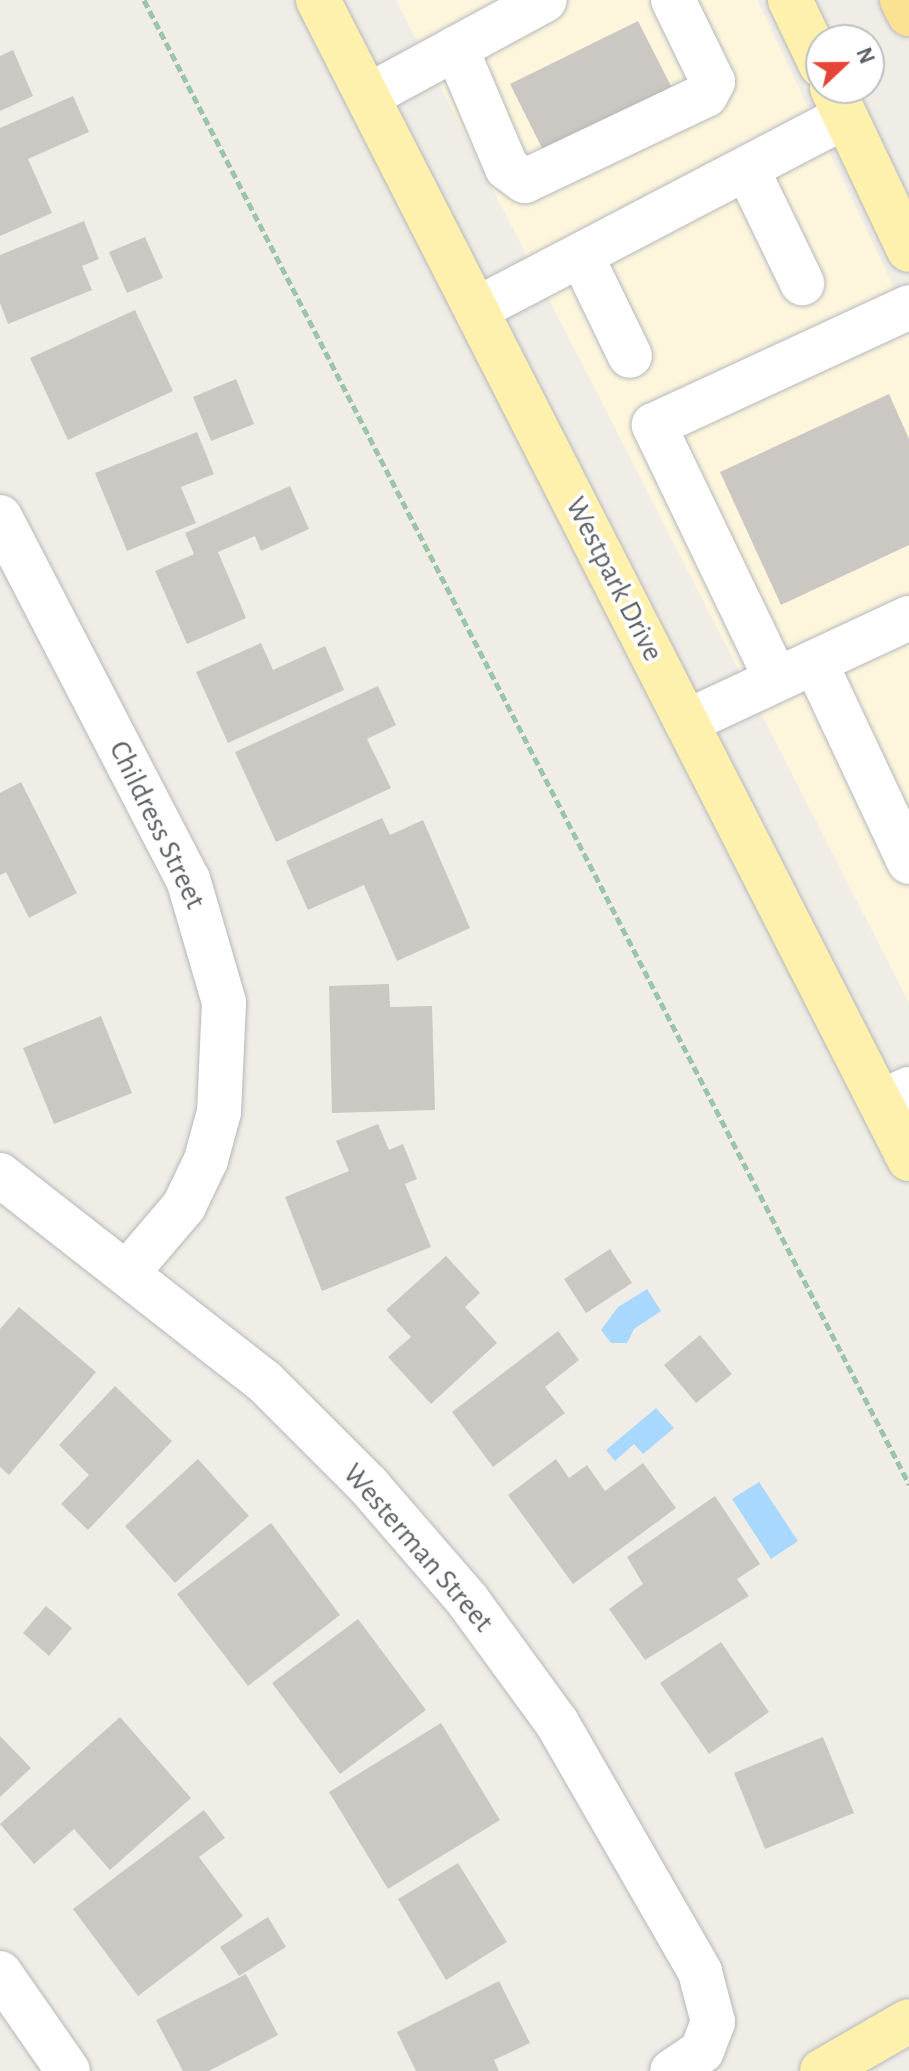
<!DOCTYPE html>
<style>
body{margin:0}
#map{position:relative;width:909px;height:2071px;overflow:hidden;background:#f0ede6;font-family:"Alegreya Sans",sans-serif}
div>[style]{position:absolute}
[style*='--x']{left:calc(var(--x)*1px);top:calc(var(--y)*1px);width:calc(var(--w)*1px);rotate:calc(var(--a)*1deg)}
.commercial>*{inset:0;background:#fdf6dd}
.water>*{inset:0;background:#a8d8fd}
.building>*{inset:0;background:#cbc8c3}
.path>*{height:5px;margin-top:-2.5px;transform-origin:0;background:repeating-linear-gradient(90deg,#9bc5a8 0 8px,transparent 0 12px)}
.roads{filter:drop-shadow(0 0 2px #b6b8bc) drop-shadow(0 0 2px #b6b8bc)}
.minor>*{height:44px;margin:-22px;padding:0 22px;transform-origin:22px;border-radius:22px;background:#fff}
.major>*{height:44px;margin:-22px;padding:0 22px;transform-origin:22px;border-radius:22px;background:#fdf1ad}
.highway>*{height:44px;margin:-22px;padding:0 22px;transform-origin:22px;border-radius:22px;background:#fbe192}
span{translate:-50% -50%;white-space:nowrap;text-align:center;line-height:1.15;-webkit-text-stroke:7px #fff;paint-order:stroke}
.street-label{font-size:30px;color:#5e6166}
.north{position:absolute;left:805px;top:24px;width:80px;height:80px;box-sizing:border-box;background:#fff;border:2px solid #bfc0c2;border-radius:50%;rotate:68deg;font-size:22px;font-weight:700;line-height:32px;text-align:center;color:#5e6166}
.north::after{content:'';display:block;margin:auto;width:28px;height:36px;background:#e64536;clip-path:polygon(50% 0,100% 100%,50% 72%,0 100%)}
</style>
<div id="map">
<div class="commercial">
<i style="clip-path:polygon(396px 0,757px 0,909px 319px,909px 1003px)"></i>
</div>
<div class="water">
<i style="clip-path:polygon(647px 1289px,661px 1311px,634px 1329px,627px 1343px,611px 1343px,601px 1330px,618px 1307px)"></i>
<i style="clip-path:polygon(656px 1408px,674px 1428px,643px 1454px,634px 1444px,615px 1461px,606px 1450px)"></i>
<i style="clip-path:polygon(759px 1482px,798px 1541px,771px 1559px,732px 1499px)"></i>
</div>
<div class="building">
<i style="clip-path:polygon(638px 21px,674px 92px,546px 156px,510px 84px)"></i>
<i style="clip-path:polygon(13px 50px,33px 96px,0 111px,0 56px)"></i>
<i style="clip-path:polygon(73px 96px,89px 132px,28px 159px,52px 213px,0 236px,0 128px)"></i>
<i style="clip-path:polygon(84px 221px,99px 259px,82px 266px,92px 290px,8px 324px,0 303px,0 255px)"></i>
<i style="clip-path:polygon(145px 237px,163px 278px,127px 293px,109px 252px)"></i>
<i style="clip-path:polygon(135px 310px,173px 391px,68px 440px,30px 358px)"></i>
<i style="clip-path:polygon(236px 379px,254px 424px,211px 441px,193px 397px)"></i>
<i style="clip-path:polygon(889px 394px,909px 439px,909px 545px,781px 605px,720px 472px)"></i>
<i style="clip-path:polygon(197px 432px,214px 474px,181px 487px,196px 523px,127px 551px,95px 473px)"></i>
<i style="clip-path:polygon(290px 486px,309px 529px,261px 551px,255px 536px,218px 552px,246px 618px,187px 644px,155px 571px,194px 554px,185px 533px)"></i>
<i style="clip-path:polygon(261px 643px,273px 670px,325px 646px,344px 690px,228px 743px,196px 672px)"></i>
<i style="clip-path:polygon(378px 686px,396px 725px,367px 739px,391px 788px,276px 842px,235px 752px)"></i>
<i style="clip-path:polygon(21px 782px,77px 893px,29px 918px,6px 872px,0 875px,0 793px)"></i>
<i style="clip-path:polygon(382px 818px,390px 835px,423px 820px,470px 928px,397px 961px,364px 885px,308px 910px,286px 861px)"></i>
<i style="clip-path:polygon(389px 984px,390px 1007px,432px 1006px,435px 1110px,332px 1113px,329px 986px)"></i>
<i style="clip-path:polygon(101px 1016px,132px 1093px,54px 1124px,23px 1048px)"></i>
<i style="clip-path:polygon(378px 1124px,389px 1150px,403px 1144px,417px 1179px,405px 1184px,431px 1247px,322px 1291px,285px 1197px,349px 1171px,336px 1141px)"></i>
<i style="clip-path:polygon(610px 1249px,632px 1283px,586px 1313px,564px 1279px)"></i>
<i style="clip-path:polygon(446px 1256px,480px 1293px,465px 1307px,497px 1343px,431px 1404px,388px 1357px,411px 1337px,386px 1310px)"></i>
<i style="clip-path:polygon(19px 1307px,96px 1372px,9px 1475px,0 1467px,0 1329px)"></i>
<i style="clip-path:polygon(558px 1331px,579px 1360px,545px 1387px,565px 1413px,493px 1467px,452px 1412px)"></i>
<i style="clip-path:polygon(700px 1335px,732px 1374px,696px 1403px,664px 1365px)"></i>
<i style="clip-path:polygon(115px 1386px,172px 1441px,88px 1530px,61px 1504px,89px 1475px,59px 1445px)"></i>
<i style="clip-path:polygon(198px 1459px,249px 1516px,175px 1583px,125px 1526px)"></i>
<i style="clip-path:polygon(556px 1459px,569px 1478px,587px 1465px,605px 1491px,643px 1463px,676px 1508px,573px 1584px,508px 1495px)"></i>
<i style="clip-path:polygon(715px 1496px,760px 1564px,737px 1579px,749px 1596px,645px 1660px,609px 1609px,643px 1584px,627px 1557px)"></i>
<i style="clip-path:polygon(271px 1523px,340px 1615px,248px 1686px,177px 1594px)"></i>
<i style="clip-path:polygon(46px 1606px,72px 1628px,49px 1656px,23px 1633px)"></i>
<i style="clip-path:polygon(358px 1619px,426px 1710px,340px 1774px,272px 1683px)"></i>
<i style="clip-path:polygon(721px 1642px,769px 1712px,709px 1754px,660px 1683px)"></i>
<i style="clip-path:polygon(120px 1717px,191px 1798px,110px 1870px,74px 1829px,34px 1864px,0 1824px)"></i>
<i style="clip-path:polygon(441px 1723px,500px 1820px,388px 1889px,329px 1792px)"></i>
<i style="clip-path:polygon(0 1736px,31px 1768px,0 1797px)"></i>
<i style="clip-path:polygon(823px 1737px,854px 1813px,765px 1849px,734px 1773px)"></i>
<i style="clip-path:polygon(204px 1810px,225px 1838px,199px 1857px,243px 1916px,138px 1996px,73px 1909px)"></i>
<i style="clip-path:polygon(458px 1863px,507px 1942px,446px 1980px,398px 1899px)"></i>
<i style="clip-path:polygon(268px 1917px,286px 1947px,239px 1976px,220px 1947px)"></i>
<i style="clip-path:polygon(246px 1974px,278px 2035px,209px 2071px,183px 2071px,156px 2020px)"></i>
<i style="clip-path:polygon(499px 1981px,530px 2043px,494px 2060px,499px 2071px,416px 2071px,397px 2032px)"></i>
</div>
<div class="path">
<i style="--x:144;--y:0;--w:1670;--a:62.73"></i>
</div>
<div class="roads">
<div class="minor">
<i style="--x:456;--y:48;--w:130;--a:67"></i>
<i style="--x:507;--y:168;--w:22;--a:36"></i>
<i style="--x:525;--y:181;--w:200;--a:-25.4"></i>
<i style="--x:706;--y:95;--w:15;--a:-62"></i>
<i style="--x:713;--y:82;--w:91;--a:-116"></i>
<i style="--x:368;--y:96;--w:201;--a:-28.5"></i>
<i style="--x:747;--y:169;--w:127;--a:64.2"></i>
<i style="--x:581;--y:255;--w:112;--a:64.1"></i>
<i style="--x:477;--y:309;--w:415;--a:-27.6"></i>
<i style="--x:0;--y:517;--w:408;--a:62.6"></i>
<i style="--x:188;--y:879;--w:128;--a:73.7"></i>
<i style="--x:224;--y:1002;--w:110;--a:92.6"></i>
<i style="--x:219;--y:1112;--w:50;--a:105.2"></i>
<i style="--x:206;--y:1160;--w:51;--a:115.6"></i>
<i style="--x:184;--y:1206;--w:88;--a:130.4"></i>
<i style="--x:815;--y:662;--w:221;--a:64.8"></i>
<i style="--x:776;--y:679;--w:282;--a:-115.7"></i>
<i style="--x:654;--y:425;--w:281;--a:-24.8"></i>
<i style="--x:686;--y:722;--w:246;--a:-25"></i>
<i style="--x:881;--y:1102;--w:31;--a:-25"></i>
<i style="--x:0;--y:1175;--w:336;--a:38"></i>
<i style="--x:265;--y:1382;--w:146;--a:45"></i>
<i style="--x:368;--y:1485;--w:153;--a:49.2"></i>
<i style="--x:468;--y:1601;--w:151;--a:53.9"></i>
<i style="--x:557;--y:1723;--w:287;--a:60.1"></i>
<i style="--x:700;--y:1972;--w:52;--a:75.4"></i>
<i style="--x:713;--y:2022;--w:31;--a:111"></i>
<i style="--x:702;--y:2051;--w:36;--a:146"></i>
<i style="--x:0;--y:1973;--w:119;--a:55.2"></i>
</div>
<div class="major">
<i style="--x:318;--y:0;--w:1301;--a:62.98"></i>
<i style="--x:790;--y:0;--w:72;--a:64.5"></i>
<i style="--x:832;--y:88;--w:179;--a:64.6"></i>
<i style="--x:822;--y:2071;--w:100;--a:-29.9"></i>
</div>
<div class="highway">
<i style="--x:902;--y:0;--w:16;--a:63"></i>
</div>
</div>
<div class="street-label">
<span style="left:614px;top:579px;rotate:63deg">Westpark Drive</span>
<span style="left:157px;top:825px;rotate:64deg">Childress Street</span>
<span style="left:418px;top:1548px;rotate:49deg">Westerman Street</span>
</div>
<div class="north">N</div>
</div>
